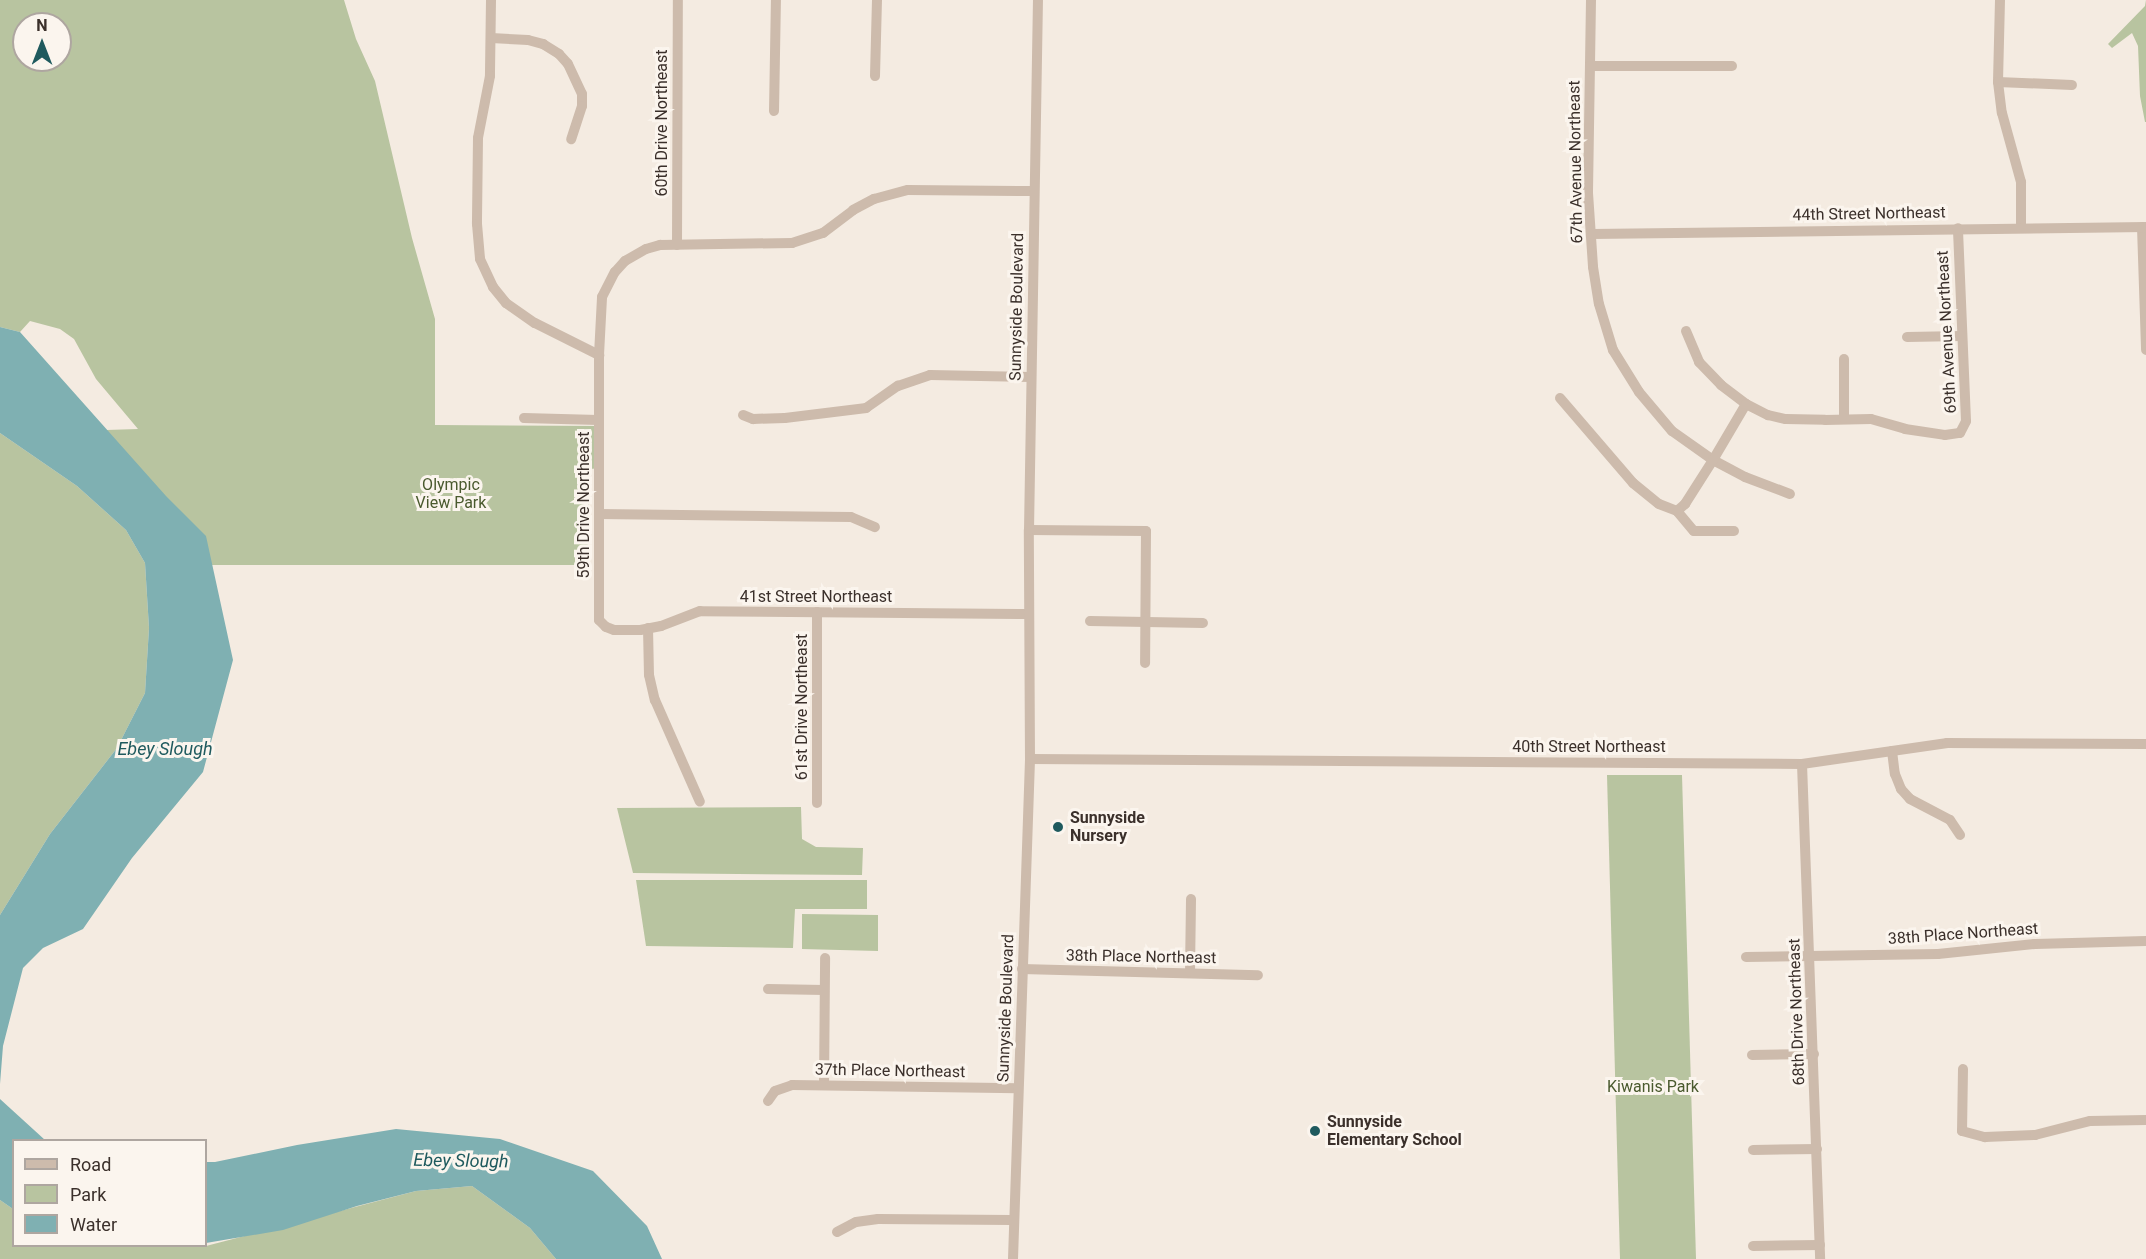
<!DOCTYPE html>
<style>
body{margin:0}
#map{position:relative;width:2146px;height:1259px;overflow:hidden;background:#f4ebe1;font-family:Roboto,sans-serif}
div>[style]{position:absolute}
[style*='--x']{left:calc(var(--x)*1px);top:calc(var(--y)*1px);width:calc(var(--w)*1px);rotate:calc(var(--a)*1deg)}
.green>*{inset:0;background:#b8c4a0}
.water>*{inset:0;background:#7fb0b2}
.minor>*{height:10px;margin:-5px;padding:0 5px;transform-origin:5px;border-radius:5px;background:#cdbbac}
.dots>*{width:16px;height:16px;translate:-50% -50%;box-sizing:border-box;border:3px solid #fbf5ee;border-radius:50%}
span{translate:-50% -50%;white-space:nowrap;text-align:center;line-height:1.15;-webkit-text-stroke:6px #fbf5ee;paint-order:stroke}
.street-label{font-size:16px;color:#3b302b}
.park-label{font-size:16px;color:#4a5a2e}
.poi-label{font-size:16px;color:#3b302b;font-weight:700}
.left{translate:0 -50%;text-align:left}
.water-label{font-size:18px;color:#1f5a5e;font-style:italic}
.legend{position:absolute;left:12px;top:1139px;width:195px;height:108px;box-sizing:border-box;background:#fbf5ee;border:2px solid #aea6a0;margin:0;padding:8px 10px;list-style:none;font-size:18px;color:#3b302b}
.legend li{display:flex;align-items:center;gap:12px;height:30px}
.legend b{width:30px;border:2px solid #aea6a0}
.north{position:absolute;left:12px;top:12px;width:60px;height:60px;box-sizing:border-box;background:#fbf5ee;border:2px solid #aea6a0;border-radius:50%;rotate:0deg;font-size:16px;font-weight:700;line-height:24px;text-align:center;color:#3b302b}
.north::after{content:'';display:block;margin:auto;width:21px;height:27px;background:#1f5a5e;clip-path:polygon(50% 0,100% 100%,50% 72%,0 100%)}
</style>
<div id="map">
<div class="green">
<i style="clip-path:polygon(evenodd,0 0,344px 0,356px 39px,375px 81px,412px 238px,435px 319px,435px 425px,600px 426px,601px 468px,590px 469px,587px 565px,207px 565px,106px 430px,138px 429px,96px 379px,74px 339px,60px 329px,30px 321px,20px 332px,0 327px,0 0,24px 24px,60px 24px,60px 60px,24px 60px,24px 24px)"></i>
<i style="clip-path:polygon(2146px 0,2146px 122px,2145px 122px,2140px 96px,2138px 46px,2132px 33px,2112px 48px,2108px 44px,2145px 6px)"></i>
<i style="clip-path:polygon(0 433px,77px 486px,126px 530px,145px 563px,149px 628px,145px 693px,117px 748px,50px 834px,0 915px)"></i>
<i style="clip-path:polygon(1607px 775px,1682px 775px,1696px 1259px,1620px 1259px)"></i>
<i style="clip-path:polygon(801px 807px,802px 839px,816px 847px,863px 848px,862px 875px,633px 873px,617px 808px)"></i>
<i style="clip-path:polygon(636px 880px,867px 880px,867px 909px,795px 909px,793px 948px,646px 946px)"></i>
<i style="clip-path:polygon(802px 914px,878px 915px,878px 951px,802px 949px)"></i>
<i style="clip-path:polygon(472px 1186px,530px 1228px,556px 1259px,0 1259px,0 1200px,13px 1209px,14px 1246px,187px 1247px,206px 1246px,416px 1191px)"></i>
</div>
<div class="water">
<i style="clip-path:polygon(0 327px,20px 332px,166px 496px,206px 536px,233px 660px,203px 772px,132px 858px,83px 929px,43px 948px,23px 968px,3px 1046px,0 1084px,0 915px,50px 834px,117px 748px,145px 693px,149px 628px,145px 563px,126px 530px,77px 486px,0 433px)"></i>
<i style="clip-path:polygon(0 1099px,45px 1140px,14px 1140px,13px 1209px,0 1200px)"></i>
<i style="clip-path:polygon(396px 1129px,500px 1139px,593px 1171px,647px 1226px,662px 1259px,556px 1259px,530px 1228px,472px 1186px,416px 1191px,357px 1206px,283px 1230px,206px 1243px,206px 1162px,215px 1162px,297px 1145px)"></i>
</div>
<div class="minor">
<i style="--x:491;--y:0;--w:76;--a:90.8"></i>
<i style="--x:490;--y:76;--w:63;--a:101"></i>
<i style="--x:478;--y:138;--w:86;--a:90.7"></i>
<i style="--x:477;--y:224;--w:35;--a:85"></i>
<i style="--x:480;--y:259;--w:31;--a:65"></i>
<i style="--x:493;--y:287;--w:21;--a:51"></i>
<i style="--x:506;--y:303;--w:35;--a:35"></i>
<i style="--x:535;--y:323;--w:72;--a:26.6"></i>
<i style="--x:1591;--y:0;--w:193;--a:90.9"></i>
<i style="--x:1588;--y:193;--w:74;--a:86.1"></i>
<i style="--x:1593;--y:267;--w:37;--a:81"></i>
<i style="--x:1599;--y:304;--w:48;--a:73.1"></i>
<i style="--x:1613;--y:350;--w:49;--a:58.2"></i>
<i style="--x:1639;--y:392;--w:51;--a:49.8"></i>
<i style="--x:1672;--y:431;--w:50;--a:35.3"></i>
<i style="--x:1713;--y:460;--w:36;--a:28"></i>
<i style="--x:1745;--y:477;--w:48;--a:20.7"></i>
<i style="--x:2000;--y:0;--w:82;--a:91.4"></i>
<i style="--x:1998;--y:82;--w:31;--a:83"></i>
<i style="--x:2002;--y:113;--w:72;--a:74.6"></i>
<i style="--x:2021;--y:182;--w:45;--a:90"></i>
<i style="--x:491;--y:38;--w:37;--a:3"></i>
<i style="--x:528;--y:40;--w:16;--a:15"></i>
<i style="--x:543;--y:44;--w:19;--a:32"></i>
<i style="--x:559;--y:54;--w:13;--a:48"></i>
<i style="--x:568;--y:64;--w:33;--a:65"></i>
<i style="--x:582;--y:94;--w:12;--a:90"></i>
<i style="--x:582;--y:106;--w:35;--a:108"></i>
<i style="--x:1590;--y:66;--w:142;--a:0"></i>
<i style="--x:875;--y:76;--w:76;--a:-88.5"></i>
<i style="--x:1998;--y:82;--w:74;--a:2.3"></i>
<i style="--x:774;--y:111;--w:111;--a:-89"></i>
<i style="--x:2142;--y:227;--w:123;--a:88.1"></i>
<i style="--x:1592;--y:234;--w:554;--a:-0.72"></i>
<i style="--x:677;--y:245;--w:245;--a:-89.8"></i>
<i style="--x:1686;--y:331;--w:34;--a:67"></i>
<i style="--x:1699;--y:362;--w:32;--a:46"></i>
<i style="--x:1721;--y:385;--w:31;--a:37"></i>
<i style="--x:1746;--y:404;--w:25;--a:27"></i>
<i style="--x:1768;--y:415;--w:18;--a:13"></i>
<i style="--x:1786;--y:419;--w:39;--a:1"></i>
<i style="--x:1825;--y:420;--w:46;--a:-1.2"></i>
<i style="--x:1871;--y:419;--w:35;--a:16"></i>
<i style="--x:1905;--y:429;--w:40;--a:8.5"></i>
<i style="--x:1945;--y:435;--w:15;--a:-8"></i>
<i style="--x:1960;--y:433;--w:13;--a:-63"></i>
<i style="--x:1966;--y:421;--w:193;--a:-92.4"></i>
<i style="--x:1907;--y:337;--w:55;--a:-1"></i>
<i style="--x:1844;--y:359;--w:59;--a:90"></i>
<i style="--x:1560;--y:398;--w:112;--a:49.3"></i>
<i style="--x:1633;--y:483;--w:33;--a:39"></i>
<i style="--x:1659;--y:504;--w:19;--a:21"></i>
<i style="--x:1677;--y:511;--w:11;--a:-41"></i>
<i style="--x:1685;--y:504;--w:52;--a:-57.5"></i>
<i style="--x:1713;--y:460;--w:65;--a:-59.5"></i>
<i style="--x:743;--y:415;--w:11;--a:22"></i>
<i style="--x:753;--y:419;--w:32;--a:-2"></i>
<i style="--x:785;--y:418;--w:82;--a:-7"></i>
<i style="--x:866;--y:408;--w:39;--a:-35"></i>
<i style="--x:898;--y:386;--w:34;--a:-19"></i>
<i style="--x:930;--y:375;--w:101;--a:1.1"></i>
<i style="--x:524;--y:418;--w:74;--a:1.5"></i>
<i style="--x:1677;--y:511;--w:26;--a:50"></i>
<i style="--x:1694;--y:531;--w:40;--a:0"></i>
<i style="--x:599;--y:514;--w:252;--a:0.7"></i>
<i style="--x:851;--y:517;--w:26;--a:23"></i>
<i style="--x:1029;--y:530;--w:117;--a:0.5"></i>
<i style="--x:1146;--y:531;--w:132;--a:90.4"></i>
<i style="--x:1029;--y:614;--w:329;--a:-179.5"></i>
<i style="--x:700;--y:611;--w:42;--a:159"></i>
<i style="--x:661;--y:626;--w:21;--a:169"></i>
<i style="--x:640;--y:630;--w:26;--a:180"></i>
<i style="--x:614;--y:630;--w:9;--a:-159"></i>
<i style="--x:606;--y:627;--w:10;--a:-135"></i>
<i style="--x:599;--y:620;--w:265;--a:-90"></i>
<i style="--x:599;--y:355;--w:58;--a:-87"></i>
<i style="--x:602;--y:297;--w:28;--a:-63"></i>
<i style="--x:615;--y:272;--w:15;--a:-48"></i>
<i style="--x:625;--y:261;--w:24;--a:-30"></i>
<i style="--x:646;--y:249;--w:15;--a:-16"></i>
<i style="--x:660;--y:245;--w:132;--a:-0.9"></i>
<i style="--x:792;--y:243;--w:33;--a:-18"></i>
<i style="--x:823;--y:233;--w:38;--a:-37"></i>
<i style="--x:853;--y:210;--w:24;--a:-28"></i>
<i style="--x:874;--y:199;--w:35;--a:-15"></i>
<i style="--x:908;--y:190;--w:126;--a:0.5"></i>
<i style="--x:1090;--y:621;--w:113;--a:1"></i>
<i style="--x:648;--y:628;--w:47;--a:88.8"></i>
<i style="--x:649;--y:675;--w:26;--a:77"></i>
<i style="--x:655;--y:700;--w:111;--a:66.2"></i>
<i style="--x:1892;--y:751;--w:23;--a:83"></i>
<i style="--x:1895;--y:774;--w:16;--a:68"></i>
<i style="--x:1901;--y:789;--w:13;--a:48"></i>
<i style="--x:1910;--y:799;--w:45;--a:27.7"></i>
<i style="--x:1950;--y:820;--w:18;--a:56"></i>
<i style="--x:1030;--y:759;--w:772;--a:0.37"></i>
<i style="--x:1802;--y:764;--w:147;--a:-8.2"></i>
<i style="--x:1947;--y:743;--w:199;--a:0.3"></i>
<i style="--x:1802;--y:764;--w:495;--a:87.9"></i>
<i style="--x:817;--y:803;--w:191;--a:-90"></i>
<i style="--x:1746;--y:957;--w:192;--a:-0.9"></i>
<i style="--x:1938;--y:954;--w:98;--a:-5.9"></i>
<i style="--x:2035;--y:944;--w:111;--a:-1.5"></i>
<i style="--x:1022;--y:969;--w:236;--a:1.5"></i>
<i style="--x:1190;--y:972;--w:73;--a:-89.2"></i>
<i style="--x:768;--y:989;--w:56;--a:1"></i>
<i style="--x:1752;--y:1055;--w:62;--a:-0.9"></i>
<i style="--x:1963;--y:1069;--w:62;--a:90.9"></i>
<i style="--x:1962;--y:1131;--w:24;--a:15"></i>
<i style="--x:1985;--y:1137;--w:50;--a:-2.3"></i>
<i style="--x:2035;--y:1135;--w:57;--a:-14.3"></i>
<i style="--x:2090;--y:1121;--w:56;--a:-1"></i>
<i style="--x:824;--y:1085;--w:127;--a:-89.5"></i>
<i style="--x:768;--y:1101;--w:12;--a:-55"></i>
<i style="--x:775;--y:1091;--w:18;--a:-19"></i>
<i style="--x:792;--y:1085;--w:226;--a:0.8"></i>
<i style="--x:1753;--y:1150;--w:64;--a:-0.9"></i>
<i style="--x:837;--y:1232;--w:21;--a:-28"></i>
<i style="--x:856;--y:1222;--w:22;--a:-8"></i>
<i style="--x:878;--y:1219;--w:134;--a:0.4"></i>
<i style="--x:1753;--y:1246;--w:67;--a:-0.9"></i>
<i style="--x:1013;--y:1259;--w:500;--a:-88.05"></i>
<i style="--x:1030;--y:759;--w:229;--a:-90.3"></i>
<i style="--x:1029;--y:530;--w:530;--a:-89.03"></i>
</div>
<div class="dots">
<i style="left:1058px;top:827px;background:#1f5a5e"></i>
<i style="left:1315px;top:1131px;background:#1f5a5e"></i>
</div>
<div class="street-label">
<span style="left:662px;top:123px;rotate:-90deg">60th Drive Northeast</span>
<span style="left:1576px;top:162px;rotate:-91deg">67th Avenue Northeast</span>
<span style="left:1869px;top:214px;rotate:-1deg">44th Street Northeast</span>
<span style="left:1017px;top:307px;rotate:-89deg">Sunnyside Boulevard</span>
<span style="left:1947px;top:332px;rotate:-93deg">69th Avenue Northeast</span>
<span style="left:584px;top:505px;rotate:-90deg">59th Drive Northeast</span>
<span style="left:816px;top:597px">41st Street Northeast</span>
<span style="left:802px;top:707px;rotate:-90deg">61st Drive Northeast</span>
<span style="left:1589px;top:747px">40th Street Northeast</span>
<span style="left:1963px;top:934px;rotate:-4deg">38th Place Northeast</span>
<span style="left:1141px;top:957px;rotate:1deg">38th Place Northeast</span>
<span style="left:1006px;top:1008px;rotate:-88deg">Sunnyside Boulevard</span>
<span style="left:1797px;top:1012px;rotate:-92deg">68th Drive Northeast</span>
<span style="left:890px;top:1071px;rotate:1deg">37th Place Northeast</span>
</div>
<div class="park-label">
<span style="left:451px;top:494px">Olympic<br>View Park</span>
<span style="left:1653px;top:1087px">Kiwanis Park</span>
</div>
<div class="poi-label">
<span class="left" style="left:1070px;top:827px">Sunnyside<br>Nursery</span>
<span class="left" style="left:1327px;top:1131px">Sunnyside<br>Elementary School</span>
</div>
<div class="water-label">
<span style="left:165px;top:749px">Ebey Slough</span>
<span style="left:461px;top:1161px;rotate:1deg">Ebey Slough</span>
</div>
<ul class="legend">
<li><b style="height:8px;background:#cdbbac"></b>Road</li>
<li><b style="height:16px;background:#b8c4a0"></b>Park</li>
<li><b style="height:16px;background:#7fb0b2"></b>Water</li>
</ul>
<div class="north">N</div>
</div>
